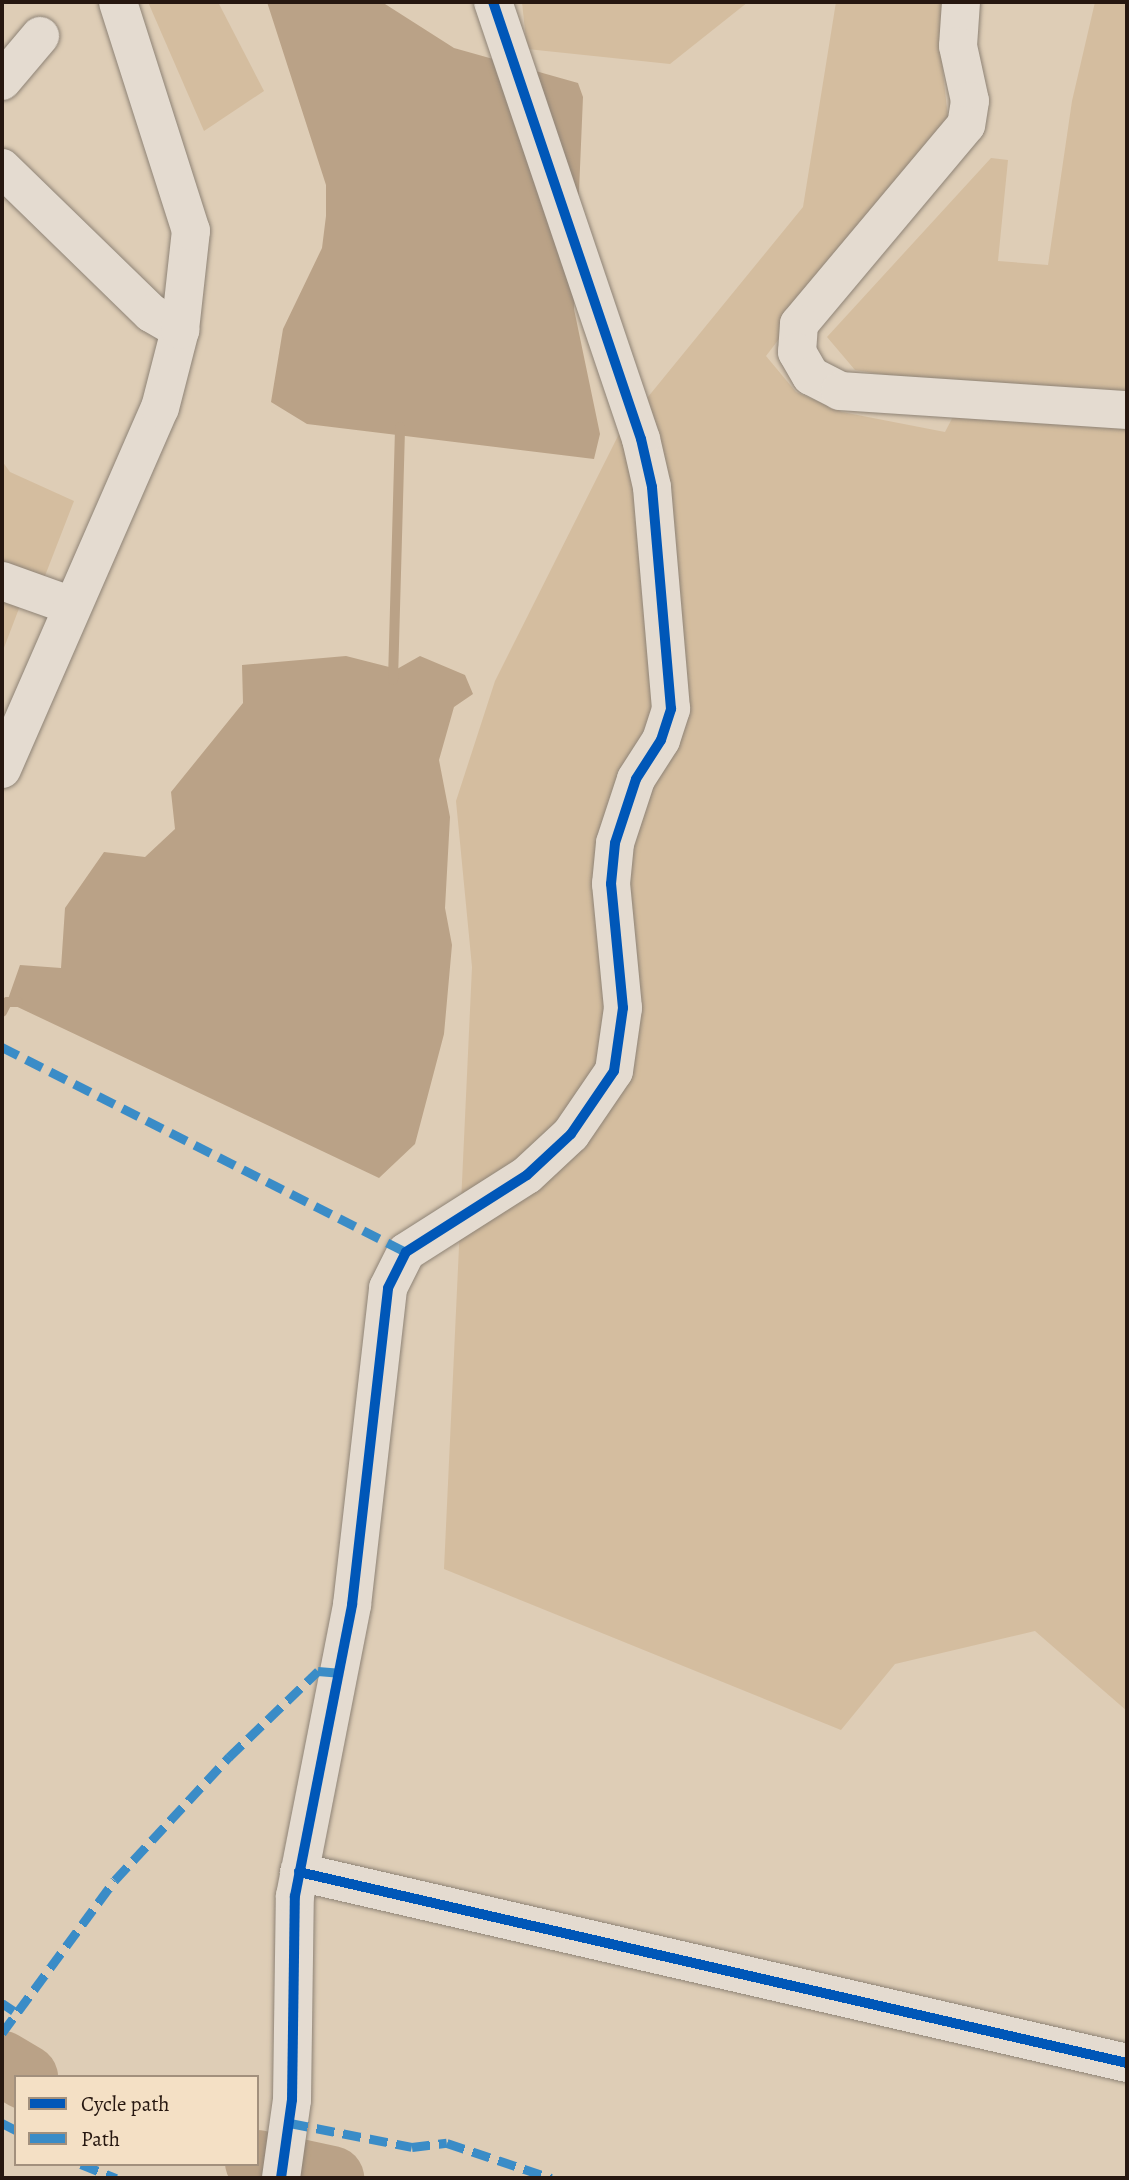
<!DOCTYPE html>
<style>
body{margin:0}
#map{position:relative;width:1129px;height:2180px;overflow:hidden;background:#decdb6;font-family:Alegreya,serif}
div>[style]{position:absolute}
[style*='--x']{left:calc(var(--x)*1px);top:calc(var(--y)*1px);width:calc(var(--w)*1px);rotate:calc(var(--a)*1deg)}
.green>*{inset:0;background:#d4bd9f}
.water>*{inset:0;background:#baa287}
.stream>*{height:10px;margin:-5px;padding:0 5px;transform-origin:5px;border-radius:5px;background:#baa287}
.river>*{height:65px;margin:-32.5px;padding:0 32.5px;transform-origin:32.5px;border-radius:32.5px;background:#baa287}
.roads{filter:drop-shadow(0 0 2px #8e8376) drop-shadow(0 0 2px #8e8376)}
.minor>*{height:38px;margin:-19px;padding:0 19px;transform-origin:19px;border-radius:19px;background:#e4dbd0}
.quiet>*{height:9px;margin-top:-4.5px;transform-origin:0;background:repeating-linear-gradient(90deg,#3a8cc7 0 18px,transparent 0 27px)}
.cycleway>*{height:10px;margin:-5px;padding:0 5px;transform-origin:5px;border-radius:5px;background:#0057b8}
span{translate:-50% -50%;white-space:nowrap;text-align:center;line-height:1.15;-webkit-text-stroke:5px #f4e0c5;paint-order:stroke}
.frame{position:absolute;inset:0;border:4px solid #261710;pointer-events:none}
.legend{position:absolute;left:14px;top:2075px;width:245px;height:91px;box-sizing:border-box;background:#f4e0c5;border:2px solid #a2907d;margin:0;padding:9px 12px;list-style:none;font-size:21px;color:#261710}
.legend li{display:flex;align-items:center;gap:14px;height:35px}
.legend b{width:35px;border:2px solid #a2907d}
</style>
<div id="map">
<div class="green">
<i style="clip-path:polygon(148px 2px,218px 2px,264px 91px,204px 131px)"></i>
<i style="clip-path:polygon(522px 2px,748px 2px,670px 64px,527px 49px)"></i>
<i style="clip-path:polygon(836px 2px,958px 2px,942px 63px,948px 118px,766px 356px,796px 392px,842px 412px,945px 432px,968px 388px,855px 370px,827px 337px,991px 158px,1008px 160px,998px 261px,1048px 265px,1072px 101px,1095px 2px,1127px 2px,1127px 1711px,1035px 1631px,895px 1664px,841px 1730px,444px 1569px,472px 967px,456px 801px,495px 681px,621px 430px,803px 207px)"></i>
<i style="clip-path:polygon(2px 461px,10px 472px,74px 501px,43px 581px,31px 577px,2px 653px)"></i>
</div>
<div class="water">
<i style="clip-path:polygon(267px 2px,385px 4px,454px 48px,578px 83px,583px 97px,574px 309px,600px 434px,594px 459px,307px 424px,271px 402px,283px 329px,322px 248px,326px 216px,326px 185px)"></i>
<i style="clip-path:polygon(346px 656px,397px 669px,420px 656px,465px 675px,473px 694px,454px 707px,439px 760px,450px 817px,445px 908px,452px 945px,444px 1034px,415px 1144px,379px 1178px,7px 1002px,20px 965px,61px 968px,65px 908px,104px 852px,145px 857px,175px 829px,171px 792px,243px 703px,242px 665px)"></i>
</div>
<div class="stream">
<i style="--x:393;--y:680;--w:253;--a:-88.4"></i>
<i style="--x:2;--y:1012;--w:11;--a:-63"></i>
<i style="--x:7;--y:1002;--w:11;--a:0"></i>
</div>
<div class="river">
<i style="--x:2;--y:2063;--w:27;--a:31"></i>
<i style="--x:257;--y:2162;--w:76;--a:12.2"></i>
</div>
<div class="roads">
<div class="minor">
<i style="--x:961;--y:2;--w:44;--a:93.9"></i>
<i style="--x:958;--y:46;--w:56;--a:77.7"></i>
<i style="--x:970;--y:101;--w:24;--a:99"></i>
<i style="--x:966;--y:125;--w:260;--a:130"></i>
<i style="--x:799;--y:324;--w:28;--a:94"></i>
<i style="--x:797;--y:352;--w:28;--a:60"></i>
<i style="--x:811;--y:376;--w:33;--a:27"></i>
<i style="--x:840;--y:391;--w:288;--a:3.8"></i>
<i style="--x:2;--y:81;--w:59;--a:-49.8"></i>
<i style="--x:2;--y:168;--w:208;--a:44.2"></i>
<i style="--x:151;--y:313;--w:34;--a:30"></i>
<i style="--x:2;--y:581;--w:74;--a:19.7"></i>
<i style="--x:2;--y:769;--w:394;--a:-66.4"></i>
<i style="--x:160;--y:408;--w:81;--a:-75.6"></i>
<i style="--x:180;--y:330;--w:100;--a:-83.7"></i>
<i style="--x:191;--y:231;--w:240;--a:-107.7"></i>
<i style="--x:299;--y:1872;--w:850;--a:12.99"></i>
<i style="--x:281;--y:2178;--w:79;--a:-82"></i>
<i style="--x:292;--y:2100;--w:204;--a:-89.2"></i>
<i style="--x:295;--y:1896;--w:297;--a:-78.9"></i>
<i style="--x:352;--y:1605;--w:319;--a:-83.5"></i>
<i style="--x:388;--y:1288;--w:40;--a:-63.4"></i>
<i style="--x:406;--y:1252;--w:143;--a:-32.5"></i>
<i style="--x:527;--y:1175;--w:60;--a:-43"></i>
<i style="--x:571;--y:1134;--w:76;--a:-55.7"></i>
<i style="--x:614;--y:1071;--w:64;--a:-81.9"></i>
<i style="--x:623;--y:1008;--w:125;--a:-95.5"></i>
<i style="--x:611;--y:884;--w:41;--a:-84.4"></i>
<i style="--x:615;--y:843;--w:67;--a:-71.8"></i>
<i style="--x:636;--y:779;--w:46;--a:-57.3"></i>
<i style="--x:661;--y:740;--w:33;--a:-72"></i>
<i style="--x:671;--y:709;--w:223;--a:-94.9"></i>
<i style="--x:652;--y:487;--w:49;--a:-102.9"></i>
<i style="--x:641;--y:439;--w:461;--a:-108.7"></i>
</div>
</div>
<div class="quiet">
<i style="--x:2;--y:1047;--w:453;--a:26.9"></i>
<i style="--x:2;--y:2003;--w:14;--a:34"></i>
<i style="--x:2;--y:2033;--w:190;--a:-53.6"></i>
<i style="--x:115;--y:1880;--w:168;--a:-47.2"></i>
<i style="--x:229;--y:1757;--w:124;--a:-44"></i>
<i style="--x:318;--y:1671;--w:21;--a:5"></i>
<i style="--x:2;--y:2123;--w:16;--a:27"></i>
<i style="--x:290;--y:2123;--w:124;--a:11.1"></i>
<i style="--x:412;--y:2147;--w:35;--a:-7"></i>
<i style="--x:447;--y:2143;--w:110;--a:18.6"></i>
<i style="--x:81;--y:2164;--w:38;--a:22"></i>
</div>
<div class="cycleway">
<i style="--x:299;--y:1872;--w:850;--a:12.99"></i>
<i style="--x:281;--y:2178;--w:79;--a:-82"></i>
<i style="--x:292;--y:2100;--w:204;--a:-89.2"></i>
<i style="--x:295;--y:1896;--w:297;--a:-78.9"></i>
<i style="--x:352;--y:1605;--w:319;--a:-83.5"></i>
<i style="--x:388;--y:1288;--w:40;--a:-63.4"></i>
<i style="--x:406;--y:1252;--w:143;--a:-32.5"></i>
<i style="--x:527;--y:1175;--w:60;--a:-43"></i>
<i style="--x:571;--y:1134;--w:76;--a:-55.7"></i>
<i style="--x:614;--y:1071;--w:64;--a:-81.9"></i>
<i style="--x:623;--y:1008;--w:125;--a:-95.5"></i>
<i style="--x:611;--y:884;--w:41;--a:-84.4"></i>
<i style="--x:615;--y:843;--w:67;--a:-71.8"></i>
<i style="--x:636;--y:779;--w:46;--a:-57.3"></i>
<i style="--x:661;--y:740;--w:33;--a:-72"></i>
<i style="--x:671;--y:709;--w:223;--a:-94.9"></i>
<i style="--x:652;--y:487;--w:49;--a:-102.9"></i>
<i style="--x:641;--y:439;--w:461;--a:-108.7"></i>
</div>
<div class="frame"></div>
<ul class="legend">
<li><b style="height:9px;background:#0057b8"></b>Cycle path</li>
<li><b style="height:9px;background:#3a8cc7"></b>Path</li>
</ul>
</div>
